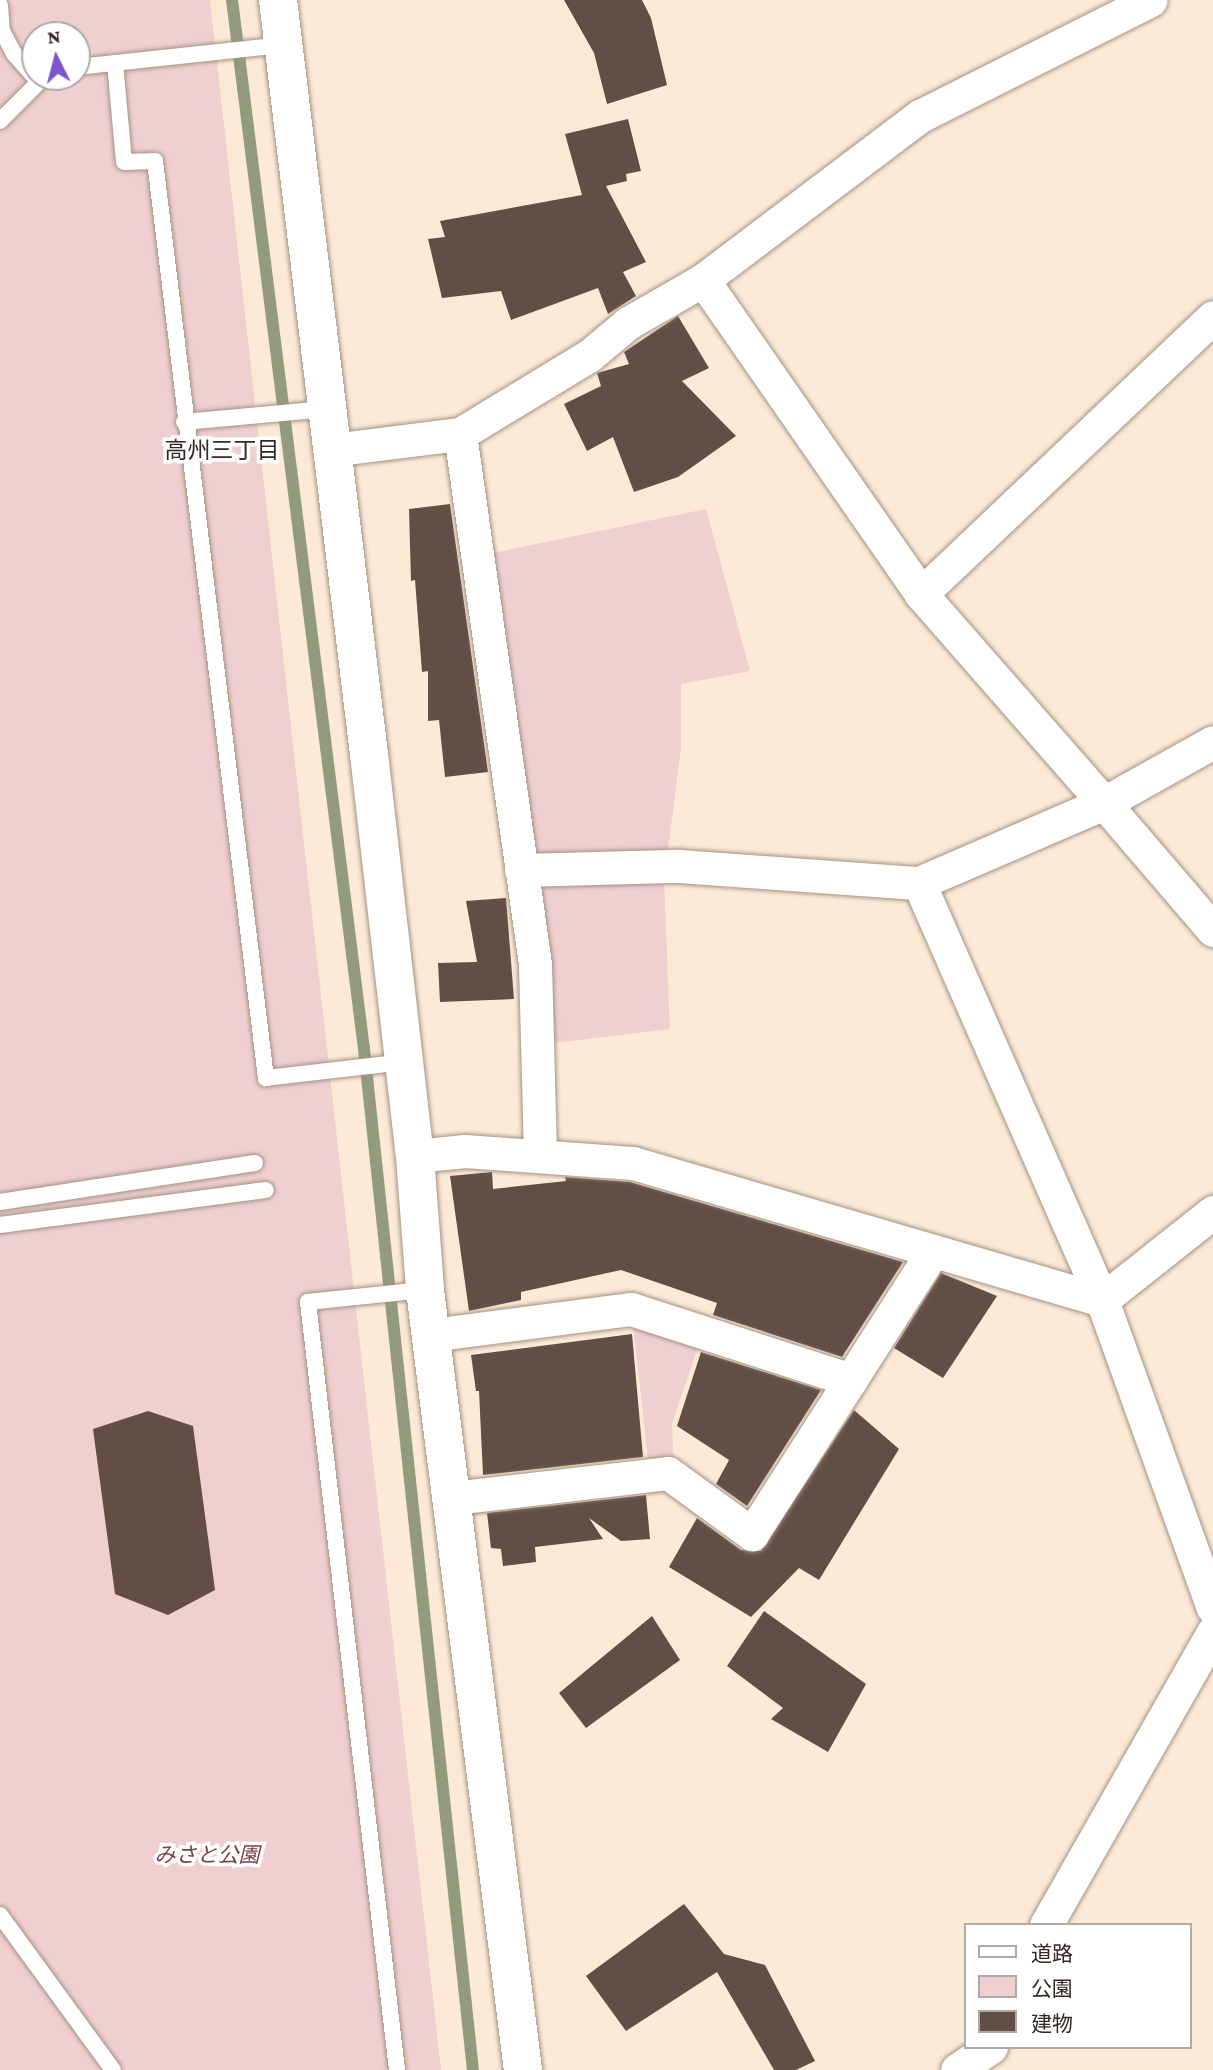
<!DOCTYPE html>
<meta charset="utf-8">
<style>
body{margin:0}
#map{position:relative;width:1213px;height:2070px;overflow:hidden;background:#fcead7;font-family:"Crimson Pro","Noto Sans JP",serif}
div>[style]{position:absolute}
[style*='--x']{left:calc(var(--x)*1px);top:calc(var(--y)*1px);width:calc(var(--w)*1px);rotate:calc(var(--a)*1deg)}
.green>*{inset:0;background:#f0cfd0}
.stream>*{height:12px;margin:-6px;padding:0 6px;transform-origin:6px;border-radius:6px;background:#929c7c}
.building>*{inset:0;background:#634e45}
.roads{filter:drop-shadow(0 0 2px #a39281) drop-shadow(0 0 2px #a39281)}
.service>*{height:16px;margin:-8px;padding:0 8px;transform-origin:8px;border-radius:8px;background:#fff}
.minor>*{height:33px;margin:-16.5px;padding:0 16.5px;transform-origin:16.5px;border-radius:16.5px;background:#fff}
.tertiary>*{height:38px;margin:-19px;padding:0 19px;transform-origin:19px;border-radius:19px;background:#fff}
span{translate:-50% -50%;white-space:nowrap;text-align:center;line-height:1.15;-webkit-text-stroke:7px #fff;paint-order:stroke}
.park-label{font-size:21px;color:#774045;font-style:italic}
.neighbourhood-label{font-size:23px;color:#312a23}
.legend{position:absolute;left:964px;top:1923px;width:228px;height:126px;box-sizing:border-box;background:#fff;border:2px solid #adaaa7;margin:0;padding:9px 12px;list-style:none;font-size:21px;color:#312a23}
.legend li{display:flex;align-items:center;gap:14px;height:35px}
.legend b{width:35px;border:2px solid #adaaa7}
.north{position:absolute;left:21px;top:21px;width:70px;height:70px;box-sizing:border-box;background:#fff;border:2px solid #adaaa7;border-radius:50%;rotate:354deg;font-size:19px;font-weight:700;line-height:28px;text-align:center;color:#312a23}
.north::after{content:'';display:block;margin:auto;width:24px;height:32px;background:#7e55cf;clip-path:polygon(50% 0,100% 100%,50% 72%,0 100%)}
</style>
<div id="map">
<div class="green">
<i style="clip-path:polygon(evenodd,0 0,210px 0,441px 2070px,0 2070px,0 0,35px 35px,77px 35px,77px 77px,35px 77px,35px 35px)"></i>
<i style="clip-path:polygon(706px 509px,750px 671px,681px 684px,681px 748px,664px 881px,670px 1029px,555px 1043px,534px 843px,488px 554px)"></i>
<i style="clip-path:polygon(633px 1325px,700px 1342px,672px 1423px,674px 1467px,649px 1467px)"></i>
</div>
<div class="stream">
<i style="--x:232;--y:0;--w:1057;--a:82.83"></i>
<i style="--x:364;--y:1049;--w:1027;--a:83.91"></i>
</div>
<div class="building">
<i style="clip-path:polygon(564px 0,642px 0,651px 18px,667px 85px,607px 104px,594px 53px)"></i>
<i style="clip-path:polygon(628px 119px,641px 171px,626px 174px,627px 181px,606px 186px,646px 262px,623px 272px,636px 296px,608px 314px,598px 288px,511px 320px,501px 291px,442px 298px,428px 239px,445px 237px,440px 221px,582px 195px,565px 134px)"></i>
<i style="clip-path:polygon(678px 316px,709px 368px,682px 381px,736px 436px,678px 477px,634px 492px,613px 437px,587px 451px,564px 404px,601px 386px,597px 373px,629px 364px,624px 352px)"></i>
<i style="clip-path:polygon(450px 504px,488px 772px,445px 777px,439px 720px,428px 721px,428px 671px,422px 672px,415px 580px,411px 581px,409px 509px)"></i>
<i style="clip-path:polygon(506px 898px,514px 999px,440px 1002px,438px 963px,477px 962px,466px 901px)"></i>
<i style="clip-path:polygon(492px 1172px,493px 1189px,566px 1181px,565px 1177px,630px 1182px,903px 1262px,842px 1357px,713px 1315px,717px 1303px,621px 1270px,521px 1292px,521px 1300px,469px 1311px,450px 1176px)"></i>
<i style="clip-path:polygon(941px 1273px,997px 1296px,943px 1378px,894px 1348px)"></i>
<i style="clip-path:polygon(632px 1334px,643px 1457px,483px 1475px,479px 1391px,476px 1391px,471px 1355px)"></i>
<i style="clip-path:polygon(701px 1352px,821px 1390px,747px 1506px,716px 1484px,729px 1460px,677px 1426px)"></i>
<i style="clip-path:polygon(854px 1410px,899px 1449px,819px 1580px,799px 1568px,751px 1617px,669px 1567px,697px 1518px,741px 1550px,761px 1551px)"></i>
<i style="clip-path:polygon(148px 1411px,193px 1426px,215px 1590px,168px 1615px,115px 1594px,93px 1429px)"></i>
<i style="clip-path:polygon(646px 1495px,650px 1539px,621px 1541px,589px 1518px,603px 1539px,535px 1547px,536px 1562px,503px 1566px,501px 1549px,491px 1548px,487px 1513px)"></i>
<i style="clip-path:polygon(764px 1611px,866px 1684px,828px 1752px,771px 1719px,783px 1708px,727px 1666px)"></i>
<i style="clip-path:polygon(652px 1616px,680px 1660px,586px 1728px,559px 1693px)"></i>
<i style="clip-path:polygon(684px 1904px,724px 1954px,765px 1965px,815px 2061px,796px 2070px,774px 2070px,717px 1972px,626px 2031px,586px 1976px)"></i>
</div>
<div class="roads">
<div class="service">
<i style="--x:0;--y:5;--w:26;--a:86"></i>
<i style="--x:2;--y:31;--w:27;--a:62"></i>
<i style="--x:15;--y:55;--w:30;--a:48"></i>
<i style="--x:115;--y:63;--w:99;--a:84.8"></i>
<i style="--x:124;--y:162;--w:31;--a:-2"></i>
<i style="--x:155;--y:161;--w:924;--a:83.1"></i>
<i style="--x:266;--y:1078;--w:139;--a:-6.6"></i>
<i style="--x:77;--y:67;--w:207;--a:-6.1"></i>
<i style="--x:0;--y:121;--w:62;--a:-45"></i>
<i style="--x:184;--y:422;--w:143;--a:-5.2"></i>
<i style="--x:0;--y:1202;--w:258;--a:-8.7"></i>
<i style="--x:0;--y:1225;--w:268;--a:-7.5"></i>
<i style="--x:0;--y:1915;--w:192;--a:53.9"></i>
<i style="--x:397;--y:2070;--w:773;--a:-96.61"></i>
<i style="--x:308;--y:1302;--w:118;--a:-5.9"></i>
</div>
<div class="minor">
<i style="--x:703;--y:280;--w:382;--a:55.2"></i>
<i style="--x:921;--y:594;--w:278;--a:48.8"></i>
<i style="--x:1104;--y:803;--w:125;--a:-29.2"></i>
<i style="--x:331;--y:450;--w:130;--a:-7.1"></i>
<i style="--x:921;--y:594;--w:402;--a:-43.5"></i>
<i style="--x:521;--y:870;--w:158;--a:-1.5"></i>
<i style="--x:679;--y:866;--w:241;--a:4.1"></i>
<i style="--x:1213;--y:930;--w:167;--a:-130.6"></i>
<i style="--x:1104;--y:803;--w:202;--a:156.6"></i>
<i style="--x:919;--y:883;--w:455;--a:66.3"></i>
<i style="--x:1102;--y:1300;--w:327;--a:70.2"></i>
<i style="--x:540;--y:1155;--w:191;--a:-91.5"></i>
<i style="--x:535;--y:964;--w:535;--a:-98.05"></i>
<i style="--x:460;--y:434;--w:152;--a:-31.3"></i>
<i style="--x:590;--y:355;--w:50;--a:-40.1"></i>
<i style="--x:628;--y:323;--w:86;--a:-29.8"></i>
<i style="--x:703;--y:280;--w:272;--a:-37.1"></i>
<i style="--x:920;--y:116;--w:258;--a:-26.7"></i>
<i style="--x:415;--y:1156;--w:50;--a:-5.7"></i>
<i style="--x:465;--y:1151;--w:168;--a:4.1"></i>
<i style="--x:633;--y:1163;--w:489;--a:16.3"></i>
<i style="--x:1102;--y:1300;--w:142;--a:-38.4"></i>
<i style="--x:431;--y:1335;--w:202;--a:-7.4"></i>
<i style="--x:631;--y:1309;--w:231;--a:17.9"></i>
<i style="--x:453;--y:1498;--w:216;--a:-6.6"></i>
<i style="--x:668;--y:1473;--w:104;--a:36"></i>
<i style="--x:752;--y:1534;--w:335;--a:-57.4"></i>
<i style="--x:1046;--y:1925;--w:337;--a:-60.3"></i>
<i style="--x:957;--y:2070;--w:41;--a:-34.1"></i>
</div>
<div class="tertiary">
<i style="--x:278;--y:0;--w:759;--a:83.12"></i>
<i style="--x:369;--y:754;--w:405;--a:83.5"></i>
<i style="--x:415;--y:1156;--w:134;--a:85.7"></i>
<i style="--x:425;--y:1290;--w:786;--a:82.84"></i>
</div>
</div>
<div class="park-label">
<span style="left:207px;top:1855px">みさと公園</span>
</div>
<div class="neighbourhood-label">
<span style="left:222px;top:450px">高州三丁目</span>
</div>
<ul class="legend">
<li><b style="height:9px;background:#fff"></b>道路</li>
<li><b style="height:19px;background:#f0cfd0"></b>公園</li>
<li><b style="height:19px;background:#634e45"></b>建物</li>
</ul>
<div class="north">N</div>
</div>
